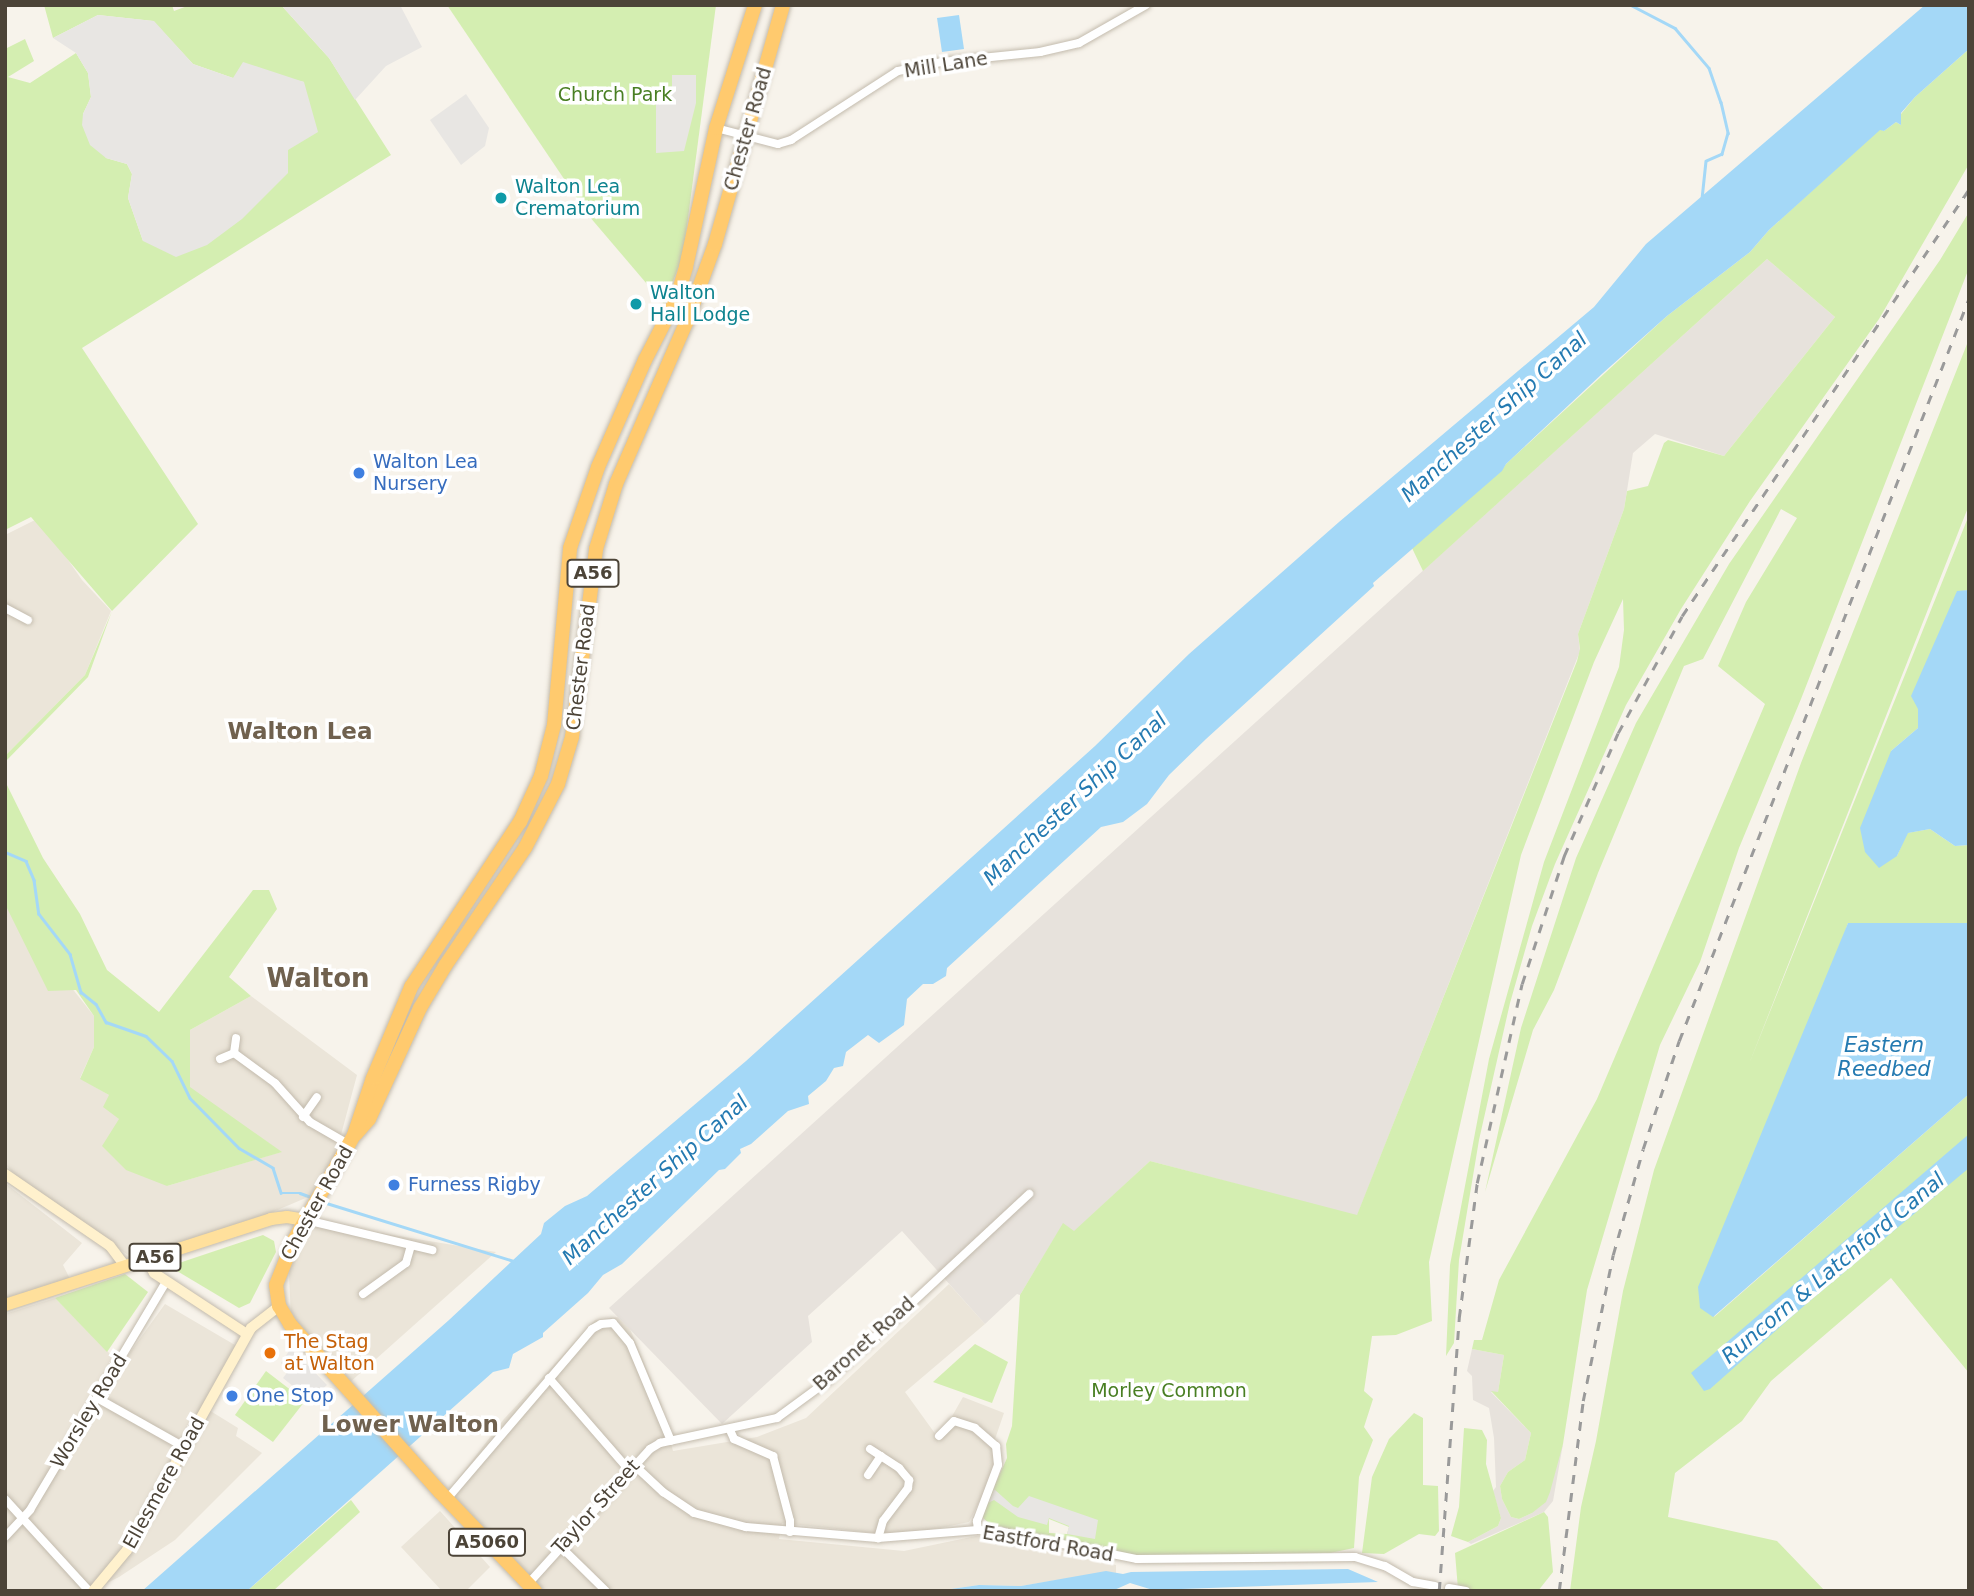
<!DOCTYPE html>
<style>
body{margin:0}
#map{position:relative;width:1974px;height:1596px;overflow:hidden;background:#f7f3eb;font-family:"DejaVu Sans",sans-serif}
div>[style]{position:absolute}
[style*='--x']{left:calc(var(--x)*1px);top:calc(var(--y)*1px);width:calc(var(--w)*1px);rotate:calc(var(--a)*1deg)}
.residential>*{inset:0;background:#ebe5d9}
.industrial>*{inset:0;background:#e7e2dc}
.green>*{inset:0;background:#d4eeb1}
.parking>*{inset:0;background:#e8e6e3}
.water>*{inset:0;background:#a4d8f7}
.stream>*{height:2.5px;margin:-1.25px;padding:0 1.25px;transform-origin:1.25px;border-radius:1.25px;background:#a4d8f7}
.roads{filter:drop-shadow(0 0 2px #c3bbad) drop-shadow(0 0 2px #c3bbad)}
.street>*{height:8px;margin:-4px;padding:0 4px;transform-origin:4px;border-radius:4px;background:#fff}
.secondary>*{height:10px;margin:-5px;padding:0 5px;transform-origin:5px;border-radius:5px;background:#fff1cd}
.primary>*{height:12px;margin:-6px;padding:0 6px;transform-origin:6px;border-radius:6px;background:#ffe09c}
.highway>*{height:14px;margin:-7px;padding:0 7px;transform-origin:7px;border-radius:7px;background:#ffca6e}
.rail>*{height:2.5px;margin-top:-1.25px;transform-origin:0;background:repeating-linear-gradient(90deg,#9a9a9a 0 9px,transparent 0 18px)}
.dots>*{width:19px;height:19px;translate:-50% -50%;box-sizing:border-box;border:4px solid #fff;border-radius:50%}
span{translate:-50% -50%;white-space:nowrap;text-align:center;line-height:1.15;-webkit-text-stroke:7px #fff;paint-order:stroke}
.shield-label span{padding:2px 5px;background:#fff;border:2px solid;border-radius:5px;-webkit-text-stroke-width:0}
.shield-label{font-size:18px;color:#4c4438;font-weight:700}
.street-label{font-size:19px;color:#4c4438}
.park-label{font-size:19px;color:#497f23}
.culture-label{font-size:19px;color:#0d838f}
.left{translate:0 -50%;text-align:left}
.shop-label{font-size:19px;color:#366cbe}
.food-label{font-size:19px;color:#c56008}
.water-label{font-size:21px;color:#247ab1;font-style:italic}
.quarter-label{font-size:23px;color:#70614e;font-weight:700}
.district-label{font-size:26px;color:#70614e;font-weight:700}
.frame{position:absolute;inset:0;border:7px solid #4c4438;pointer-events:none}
</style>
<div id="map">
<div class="residential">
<i style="clip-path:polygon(39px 518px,82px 580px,111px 611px,85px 675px,5px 756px,5px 535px)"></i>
<i style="clip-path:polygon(5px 904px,94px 1016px,94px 1047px,80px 1078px,109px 1095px,119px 1119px,167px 1186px,281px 1152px,190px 1088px,190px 1030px,251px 996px,357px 1075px,334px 1161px,315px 1194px,247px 1223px,134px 1259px,24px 1184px,5px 1164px)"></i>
<i style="clip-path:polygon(5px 1183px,82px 1243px,63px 1265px,71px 1281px,5px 1302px)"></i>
<i style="clip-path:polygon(313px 1222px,496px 1252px,348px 1384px,291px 1318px,289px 1274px,294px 1248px)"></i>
<i style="clip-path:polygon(949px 1284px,985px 1324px,905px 1392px,939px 1439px,963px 1397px,1004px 1413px,995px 1439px,998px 1465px,969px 1522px,902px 1536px,782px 1523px,779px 1539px,904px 1551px,976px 1536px,999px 1537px,1116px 1565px,1116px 1573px,1106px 1572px,1021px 1586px,979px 1585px,937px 1591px,530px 1591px,444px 1497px,504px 1419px,595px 1320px,618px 1317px,630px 1329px,661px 1403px,673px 1451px,757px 1437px,806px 1418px)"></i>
<i style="clip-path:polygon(55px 1298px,121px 1365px,165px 1304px,240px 1348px,204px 1407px,238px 1428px,236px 1436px,262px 1453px,175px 1540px,119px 1577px,91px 1591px,5px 1591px,5px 1314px)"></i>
<i style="clip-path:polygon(440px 1511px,490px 1567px,466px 1591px,442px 1591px,401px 1547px)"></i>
</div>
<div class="industrial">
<i style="clip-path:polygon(1767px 259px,1835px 317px,1724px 456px,1655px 434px,1633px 453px,1624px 509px,1578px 634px,1580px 651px,1357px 1216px,1150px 1161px,1074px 1232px,1063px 1224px,1020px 1295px,1017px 1294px,985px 1324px,902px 1231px,808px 1316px,812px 1342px,722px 1424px,609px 1308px)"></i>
<i style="clip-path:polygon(1472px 1349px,1504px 1355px,1498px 1392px,1491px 1392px,1531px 1433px,1525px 1460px,1508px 1472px,1500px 1486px,1502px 1499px,1511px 1517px,1519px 1519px,1532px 1513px,1563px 1444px,1553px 1501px,1544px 1512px,1471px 1544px,1468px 1542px,1498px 1526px,1501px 1518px,1493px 1491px,1496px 1487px,1494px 1438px,1489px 1408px,1473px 1400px,1472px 1376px,1467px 1371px)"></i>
</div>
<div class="green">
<i style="clip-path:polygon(44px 5px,172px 5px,174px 11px,190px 5px,281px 5px,329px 58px,391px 155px,82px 348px,198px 524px,112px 611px,88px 677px,5px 762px,5px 756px,85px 675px,112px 611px,31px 517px,5px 530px,5px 49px,25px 39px,34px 61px,8px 77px,30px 83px,76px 53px,88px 73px,91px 97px,83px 114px,106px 158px,127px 164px,132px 174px,128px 198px,143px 241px,288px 150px,304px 82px,279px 76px,233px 78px,193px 64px,153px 21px,98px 15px,53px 38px)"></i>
<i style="clip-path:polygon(447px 5px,716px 5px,683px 256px,664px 304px,589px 216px)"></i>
<i style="clip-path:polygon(evenodd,1969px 49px,1969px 164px,1879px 319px,1750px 501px,1681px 609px,1626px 705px,1555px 864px,1532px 926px,1510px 1003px,1479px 1140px,1459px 1260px,1454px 1343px,1446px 1356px,1450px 1265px,1489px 1059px,1544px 862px,1619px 667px,1624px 630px,1623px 599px,1594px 662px,1521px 855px,1429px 1262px,1432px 1321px,1396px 1335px,1372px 1336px,1364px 1391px,1373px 1399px,1364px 1427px,1373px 1440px,1359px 1477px,1354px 1548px,1330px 1553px,1137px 1559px,990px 1524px,983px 1518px,983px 1511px,1007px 1458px,1006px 1444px,1012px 1426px,1020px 1295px,1063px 1223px,1074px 1231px,1150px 1161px,1357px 1215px,1577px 661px,1580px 649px,1578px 634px,1624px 509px,1627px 491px,1648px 486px,1664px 443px,1668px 440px,1724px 456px,1835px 317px,1767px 259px,1423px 571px,1412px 548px,1501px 471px,1506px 464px,1667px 316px,1750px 252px,1769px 230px,1880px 129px,1884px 131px,1896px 122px,1901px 125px,1901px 114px,1915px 97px,1969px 49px,1049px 1519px,1069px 1527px,1067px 1534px,1049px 1533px,1049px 1519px)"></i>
<i style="clip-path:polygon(1969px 212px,1969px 268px,1801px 699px,1739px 848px,1700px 962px,1660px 1045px,1587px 1290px,1563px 1444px,1550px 1492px,1546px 1502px,1532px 1513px,1519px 1519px,1511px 1517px,1502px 1499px,1500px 1486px,1508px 1472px,1525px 1460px,1531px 1433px,1491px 1391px,1498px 1392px,1504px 1355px,1472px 1349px,1474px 1340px,1482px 1340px,1499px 1280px,1597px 1099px,1765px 704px,1718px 666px,1746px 602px,1797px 518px,1781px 509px,1703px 659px,1684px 666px,1598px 873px,1554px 990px,1533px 1030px,1485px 1192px,1521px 1028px,1576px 858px,1636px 723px,1729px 564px,1940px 260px)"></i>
<i style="clip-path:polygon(1969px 339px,1969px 505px,1749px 1064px,1969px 515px,1969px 590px,1957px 592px,1918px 709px,1918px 728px,1891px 751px,1897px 856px,1907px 833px,1930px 829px,1955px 846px,1969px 845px,1969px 923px,1848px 923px,1714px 1317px,1969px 1094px,1969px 1373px,1891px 1278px,1771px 1381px,1742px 1421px,1675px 1473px,1668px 1517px,1777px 1541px,1825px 1591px,1570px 1591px,1581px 1507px,1596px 1441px,1623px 1291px,1654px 1170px,1801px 763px)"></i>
<i style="clip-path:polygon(5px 781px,43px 858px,80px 914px,107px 970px,159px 1012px,253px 890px,269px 890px,277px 909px,229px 977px,251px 996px,190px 1030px,190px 1087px,282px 1152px,167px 1186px,126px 1170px,102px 1146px,119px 1119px,103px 1107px,109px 1095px,80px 1079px,94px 1047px,94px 1016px,76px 990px,48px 991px,5px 904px)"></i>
<i style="clip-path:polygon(263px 1235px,274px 1241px,276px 1252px,250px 1303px,239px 1308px,177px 1271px,176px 1264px)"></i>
<i style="clip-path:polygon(125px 1274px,148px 1292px,107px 1352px,55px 1298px)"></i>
<i style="clip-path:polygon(975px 1344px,1008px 1362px,992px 1403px,933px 1382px)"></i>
<i style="clip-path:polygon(266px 1371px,305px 1401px,273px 1442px,235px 1415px)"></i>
<i style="clip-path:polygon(1414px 1413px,1423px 1418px,1423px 1485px,1438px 1486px,1439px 1531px,1435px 1536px,1419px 1534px,1384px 1554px,1362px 1553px,1372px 1477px,1389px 1439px)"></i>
<i style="clip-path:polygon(1464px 1428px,1482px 1430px,1487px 1440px,1486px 1464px,1501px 1518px,1498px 1526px,1468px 1542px,1451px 1536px,1459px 1507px)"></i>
<i style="clip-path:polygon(351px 1500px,360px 1512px,273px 1591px,247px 1591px)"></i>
<i style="clip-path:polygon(1544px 1512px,1548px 1517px,1553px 1572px,1538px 1591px,1458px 1589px,1455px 1553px)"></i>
</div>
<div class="parking">
<i style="clip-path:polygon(281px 5px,400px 5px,422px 47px,386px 66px,355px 100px,329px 58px)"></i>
<i style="clip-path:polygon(98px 15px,154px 21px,193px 64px,233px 78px,243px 62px,304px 82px,318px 132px,288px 150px,288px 173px,242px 219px,207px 245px,176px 257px,143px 241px,128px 198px,132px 174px,127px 164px,106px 158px,90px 145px,82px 125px,83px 114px,91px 97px,88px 73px,76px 53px,53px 38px)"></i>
<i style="clip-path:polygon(672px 75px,696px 75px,696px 103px,684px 151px,656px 153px,656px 101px,672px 100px)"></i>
<i style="clip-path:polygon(466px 94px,489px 128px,485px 146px,461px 165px,430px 120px)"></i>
<i style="clip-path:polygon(291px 1348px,327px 1385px,310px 1400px,283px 1378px,289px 1370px,281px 1363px)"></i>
<i style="clip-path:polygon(994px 1489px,1013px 1506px,1018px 1508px,1029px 1496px,1098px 1520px,1095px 1539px,1067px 1534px,1069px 1526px,1049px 1518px,1047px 1525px,1018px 1517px,994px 1500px,988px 1503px)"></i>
</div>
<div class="water">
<i style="clip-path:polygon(1925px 5px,1969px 5px,1969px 49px,1915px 97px,1901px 113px,1901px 125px,1896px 122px,1884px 131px,1880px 130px,1769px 230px,1750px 252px,1667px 316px,1603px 373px,1506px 464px,1502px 471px,1373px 583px,1374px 586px,1206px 739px,1169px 775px,1147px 804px,1123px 822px,1101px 827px,947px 968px,946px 976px,933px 984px,923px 984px,907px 999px,904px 1025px,879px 1043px,868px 1035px,846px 1052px,843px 1066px,834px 1068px,826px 1081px,808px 1096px,809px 1104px,788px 1111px,751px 1144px,740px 1149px,741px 1153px,725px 1169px,719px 1170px,622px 1264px,603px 1275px,588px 1293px,543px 1333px,543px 1337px,513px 1354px,509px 1368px,493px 1372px,247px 1591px,142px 1591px,449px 1320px,541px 1234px,544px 1223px,565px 1206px,587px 1196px,746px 1061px,1095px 746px,1189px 654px,1339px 522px,1594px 307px,1646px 244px)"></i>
<i style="clip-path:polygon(959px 15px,964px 49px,942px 52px,937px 18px)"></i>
<i style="clip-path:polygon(1969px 590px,1969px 845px,1955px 846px,1930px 829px,1908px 833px,1897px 856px,1879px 868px,1865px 852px,1860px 828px,1891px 751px,1918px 728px,1918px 709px,1911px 696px,1957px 591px)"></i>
<i style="clip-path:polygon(1848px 923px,1969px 923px,1969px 1094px,1713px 1317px,1700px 1308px,1698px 1287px)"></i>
<i style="clip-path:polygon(1969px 1134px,1969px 1168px,1805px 1305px,1710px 1389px,1704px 1391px,1691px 1373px)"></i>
<i style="clip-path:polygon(1348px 1569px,1378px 1582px,1153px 1590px,1130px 1583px,1112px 1591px,937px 1591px,979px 1585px,1021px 1586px,1106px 1571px,1123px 1574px,1131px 1572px)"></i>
</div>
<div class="stream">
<i style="--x:1631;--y:5;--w:50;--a:27.6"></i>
<i style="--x:1675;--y:28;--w:52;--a:49.6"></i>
<i style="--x:1709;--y:68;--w:36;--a:71"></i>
<i style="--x:1721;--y:102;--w:32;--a:77"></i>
<i style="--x:1728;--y:133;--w:22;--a:106"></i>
<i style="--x:1722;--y:154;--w:17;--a:156"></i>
<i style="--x:1706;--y:161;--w:36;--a:96"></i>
<i style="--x:5;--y:852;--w:23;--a:23"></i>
<i style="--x:26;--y:861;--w:21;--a:67"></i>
<i style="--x:34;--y:880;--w:34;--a:82"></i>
<i style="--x:39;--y:914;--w:51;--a:52.2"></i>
<i style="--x:70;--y:954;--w:40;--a:74"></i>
<i style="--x:81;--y:992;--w:19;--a:39"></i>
<i style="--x:96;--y:1004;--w:21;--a:61"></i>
<i style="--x:106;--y:1022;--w:42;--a:19.3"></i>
<i style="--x:146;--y:1036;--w:36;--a:44"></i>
<i style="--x:172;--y:1061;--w:41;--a:64.1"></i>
<i style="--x:190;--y:1098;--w:70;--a:45.6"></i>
<i style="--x:239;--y:1148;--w:39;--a:30"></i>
<i style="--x:273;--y:1168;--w:26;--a:72"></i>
<i style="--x:281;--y:1193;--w:19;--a:0"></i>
<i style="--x:300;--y:1193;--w:12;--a:20"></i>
<i style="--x:320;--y:1201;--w:203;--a:17.2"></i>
</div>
<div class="roads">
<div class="street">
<i style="--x:716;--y:128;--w:64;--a:14.5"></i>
<i style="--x:778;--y:144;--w:14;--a:-17"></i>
<i style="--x:791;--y:140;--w:127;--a:-32.8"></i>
<i style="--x:898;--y:71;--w:45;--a:-11.6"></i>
<i style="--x:942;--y:62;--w:99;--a:-5.8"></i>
<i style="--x:1040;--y:52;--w:40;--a:-13"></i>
<i style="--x:1079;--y:43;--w:77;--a:-29.6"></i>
<i style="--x:5;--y:608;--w:26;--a:28"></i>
<i style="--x:234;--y:1053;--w:51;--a:36.2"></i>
<i style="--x:275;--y:1083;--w:52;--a:48.1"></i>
<i style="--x:310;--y:1122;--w:46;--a:29.9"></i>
<i style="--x:220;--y:1059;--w:15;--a:-23"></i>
<i style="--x:234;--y:1053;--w:15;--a:-82"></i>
<i style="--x:303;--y:1117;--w:24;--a:-55"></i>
<i style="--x:306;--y:1220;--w:130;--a:13.4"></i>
<i style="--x:363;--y:1294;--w:53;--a:-35.8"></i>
<i style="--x:406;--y:1263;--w:18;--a:-74"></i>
<i style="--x:549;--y:1378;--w:122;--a:49"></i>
<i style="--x:97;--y:1398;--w:100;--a:29.4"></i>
<i style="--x:730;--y:1430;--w:10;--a:66"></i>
<i style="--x:734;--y:1439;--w:43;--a:23.6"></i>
<i style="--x:773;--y:1456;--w:67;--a:75.3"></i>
<i style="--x:790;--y:1521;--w:11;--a:90"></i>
<i style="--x:939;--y:1436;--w:21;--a:-45"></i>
<i style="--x:954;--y:1421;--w:22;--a:18"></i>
<i style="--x:975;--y:1428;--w:28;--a:41"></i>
<i style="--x:996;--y:1446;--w:19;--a:84"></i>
<i style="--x:998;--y:1465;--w:60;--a:110.6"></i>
<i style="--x:977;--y:1521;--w:9;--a:84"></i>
<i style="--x:870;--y:1449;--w:35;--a:33"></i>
<i style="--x:899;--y:1468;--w:16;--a:50"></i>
<i style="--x:909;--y:1480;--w:8;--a:97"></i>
<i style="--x:908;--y:1488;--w:41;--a:127.1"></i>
<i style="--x:883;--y:1521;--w:18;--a:106"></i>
<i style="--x:634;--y:1465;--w:40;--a:43"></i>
<i style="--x:663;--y:1492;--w:37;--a:34"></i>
<i style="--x:694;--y:1513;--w:54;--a:15.1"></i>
<i style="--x:746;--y:1527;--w:132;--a:4.8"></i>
<i style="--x:878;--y:1538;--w:100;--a:-4.6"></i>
<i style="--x:978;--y:1530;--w:20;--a:3"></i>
<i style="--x:998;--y:1531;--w:142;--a:11.4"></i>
<i style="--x:1137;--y:1559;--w:218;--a:-0.5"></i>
<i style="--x:1355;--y:1557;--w:31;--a:17"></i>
<i style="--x:1385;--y:1566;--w:32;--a:30"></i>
<i style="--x:1413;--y:1582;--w:22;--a:10"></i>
<i style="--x:868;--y:1475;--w:23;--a:-56"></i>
<i style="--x:5;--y:1499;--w:125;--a:47.6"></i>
<i style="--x:447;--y:1499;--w:223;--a:-49.5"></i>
<i style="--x:592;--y:1329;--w:10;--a:-29"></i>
<i style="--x:601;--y:1324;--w:12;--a:-5"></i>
<i style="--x:613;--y:1323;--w:26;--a:50"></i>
<i style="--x:630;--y:1343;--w:106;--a:67.3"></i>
<i style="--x:5;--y:1537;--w:37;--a:-47"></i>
<i style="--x:30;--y:1510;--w:265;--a:-59.2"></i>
<i style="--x:560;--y:1546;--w:64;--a:44.4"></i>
<i style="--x:528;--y:1584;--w:182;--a:-47.9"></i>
<i style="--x:650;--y:1449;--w:12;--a:-31"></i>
<i style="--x:660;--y:1443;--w:120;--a:-12.1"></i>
<i style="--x:777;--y:1418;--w:66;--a:-36.3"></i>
<i style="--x:830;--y:1379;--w:272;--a:-42.9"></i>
<i style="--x:1449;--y:1588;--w:17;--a:10"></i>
</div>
<div class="secondary">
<i style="--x:5;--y:1174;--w:127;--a:34.4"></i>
<i style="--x:110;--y:1246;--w:25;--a:53"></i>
<i style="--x:146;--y:1259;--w:16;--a:60"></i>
<i style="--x:154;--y:1273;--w:111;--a:33.3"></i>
<i style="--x:93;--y:1591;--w:53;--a:-50.3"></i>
<i style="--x:127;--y:1550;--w:254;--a:-60.8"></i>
<i style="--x:251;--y:1328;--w:36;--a:-38"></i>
</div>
<div class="primary">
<i style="--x:5;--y:1305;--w:280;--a:-17.9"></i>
<i style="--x:271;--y:1219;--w:16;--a:-7"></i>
<i style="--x:287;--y:1217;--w:19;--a:9"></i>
</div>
<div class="highway">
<i style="--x:356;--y:1134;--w:20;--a:-49"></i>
<i style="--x:369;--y:1119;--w:122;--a:-65.3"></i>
<i style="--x:420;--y:1008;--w:49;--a:-59.2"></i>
<i style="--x:445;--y:966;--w:143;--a:-55.9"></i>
<i style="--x:525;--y:848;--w:72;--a:-62.7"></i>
<i style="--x:558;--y:784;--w:49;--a:-73.4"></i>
<i style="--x:572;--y:737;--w:190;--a:-82.7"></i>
<i style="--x:596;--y:549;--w:68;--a:-72.9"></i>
<i style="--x:616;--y:484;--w:178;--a:-66.5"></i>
<i style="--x:687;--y:321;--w:82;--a:-70"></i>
<i style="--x:715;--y:244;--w:248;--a:-74.1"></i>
<i style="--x:535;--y:1591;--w:137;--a:-133.8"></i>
<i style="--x:440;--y:1492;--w:225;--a:-131.8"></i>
<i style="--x:290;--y:1324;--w:21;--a:-121"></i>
<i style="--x:279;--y:1306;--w:21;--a:-98"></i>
<i style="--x:276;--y:1285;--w:46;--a:-68.4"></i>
<i style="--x:293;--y:1242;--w:123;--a:-60.3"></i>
<i style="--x:354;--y:1135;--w:60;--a:-71.6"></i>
<i style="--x:373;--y:1078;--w:99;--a:-67.3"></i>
<i style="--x:411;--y:987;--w:198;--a:-56.6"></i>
<i style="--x:520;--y:822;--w:51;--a:-65.5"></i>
<i style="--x:541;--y:776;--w:53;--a:-75.7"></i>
<i style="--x:554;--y:725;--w:178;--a:-84.8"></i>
<i style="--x:570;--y:548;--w:86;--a:-70.9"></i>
<i style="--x:598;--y:467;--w:117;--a:-66.3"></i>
<i style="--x:645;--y:360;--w:68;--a:-62.7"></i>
<i style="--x:676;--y:300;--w:34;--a:-73"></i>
<i style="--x:686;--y:267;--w:142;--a:-77.8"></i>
<i style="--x:716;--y:128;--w:129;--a:-72.4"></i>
</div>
</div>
<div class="rail">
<i style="--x:1439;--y:1591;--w:274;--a:-85.8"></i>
<i style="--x:1459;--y:1318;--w:136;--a:-82.4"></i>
<i style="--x:1477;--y:1183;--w:204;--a:-77.3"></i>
<i style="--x:1522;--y:984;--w:135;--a:-71.8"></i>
<i style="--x:1564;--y:856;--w:134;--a:-66.3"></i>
<i style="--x:1618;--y:733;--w:133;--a:-61.3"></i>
<i style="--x:1682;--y:616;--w:514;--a:-56.09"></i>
<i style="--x:1559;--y:1591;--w:192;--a:-82.8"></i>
<i style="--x:1583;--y:1401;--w:149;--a:-78.4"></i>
<i style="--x:1613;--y:1255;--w:110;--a:-74.2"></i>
<i style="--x:1643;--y:1149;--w:114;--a:-71.6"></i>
<i style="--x:1679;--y:1041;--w:798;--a:-68.68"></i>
</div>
<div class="dots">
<i style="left:501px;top:198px;background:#0f9aa8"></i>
<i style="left:636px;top:304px;background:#0f9aa8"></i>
<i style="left:359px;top:473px;background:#3f7fe0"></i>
<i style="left:394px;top:1185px;background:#3f7fe0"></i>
<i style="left:270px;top:1353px;background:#e8710a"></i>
<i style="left:232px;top:1396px;background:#3f7fe0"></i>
</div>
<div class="shield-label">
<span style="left:593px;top:573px">A56</span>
<span style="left:155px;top:1257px">A56</span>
<span style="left:487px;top:1542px">A5060</span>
</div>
<div class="street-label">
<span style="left:946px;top:65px;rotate:-9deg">Mill Lane</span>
<span style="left:748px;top:129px;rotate:-74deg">Chester Road</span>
<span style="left:581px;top:667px;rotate:-83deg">Chester Road</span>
<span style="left:317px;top:1203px;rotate:-61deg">Chester Road</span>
<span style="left:864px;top:1344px;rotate:-42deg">Baronet Road</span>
<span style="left:89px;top:1411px;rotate:-59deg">Worsley Road</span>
<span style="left:164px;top:1483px;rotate:-61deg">Ellesmere Road</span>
<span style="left:596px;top:1507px;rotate:-48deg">Taylor Street</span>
<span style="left:1048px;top:1544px;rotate:10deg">Eastford Road</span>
</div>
<div class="park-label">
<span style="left:615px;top:95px">Church Park</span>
<span style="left:1169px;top:1391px">Morley Common</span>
</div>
<div class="culture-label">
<span class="left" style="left:515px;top:198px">Walton Lea<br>Crematorium</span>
<span class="left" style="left:650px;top:304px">Walton<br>Hall Lodge</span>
</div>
<div class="shop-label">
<span class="left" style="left:373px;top:473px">Walton Lea<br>Nursery</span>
<span class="left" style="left:408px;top:1185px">Furness Rigby</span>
<span class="left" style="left:246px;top:1396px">One Stop</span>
</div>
<div class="food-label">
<span class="left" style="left:284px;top:1353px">The Stag<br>at Walton</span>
</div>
<div class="water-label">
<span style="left:1494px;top:417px;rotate:-42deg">Manchester Ship Canal</span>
<span style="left:1075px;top:799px;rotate:-43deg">Manchester Ship Canal</span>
<span style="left:1884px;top:1057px">Eastern<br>Reedbed</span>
<span style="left:655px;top:1180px;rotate:-42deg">Manchester Ship Canal</span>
<span style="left:1833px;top:1268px;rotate:-40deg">Runcorn &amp; Latchford Canal</span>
</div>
<div class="quarter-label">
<span style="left:300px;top:731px">Walton Lea</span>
<span style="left:410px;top:1424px">Lower Walton</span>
</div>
<div class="district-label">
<span style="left:318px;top:979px">Walton</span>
</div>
<div class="frame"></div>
</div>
